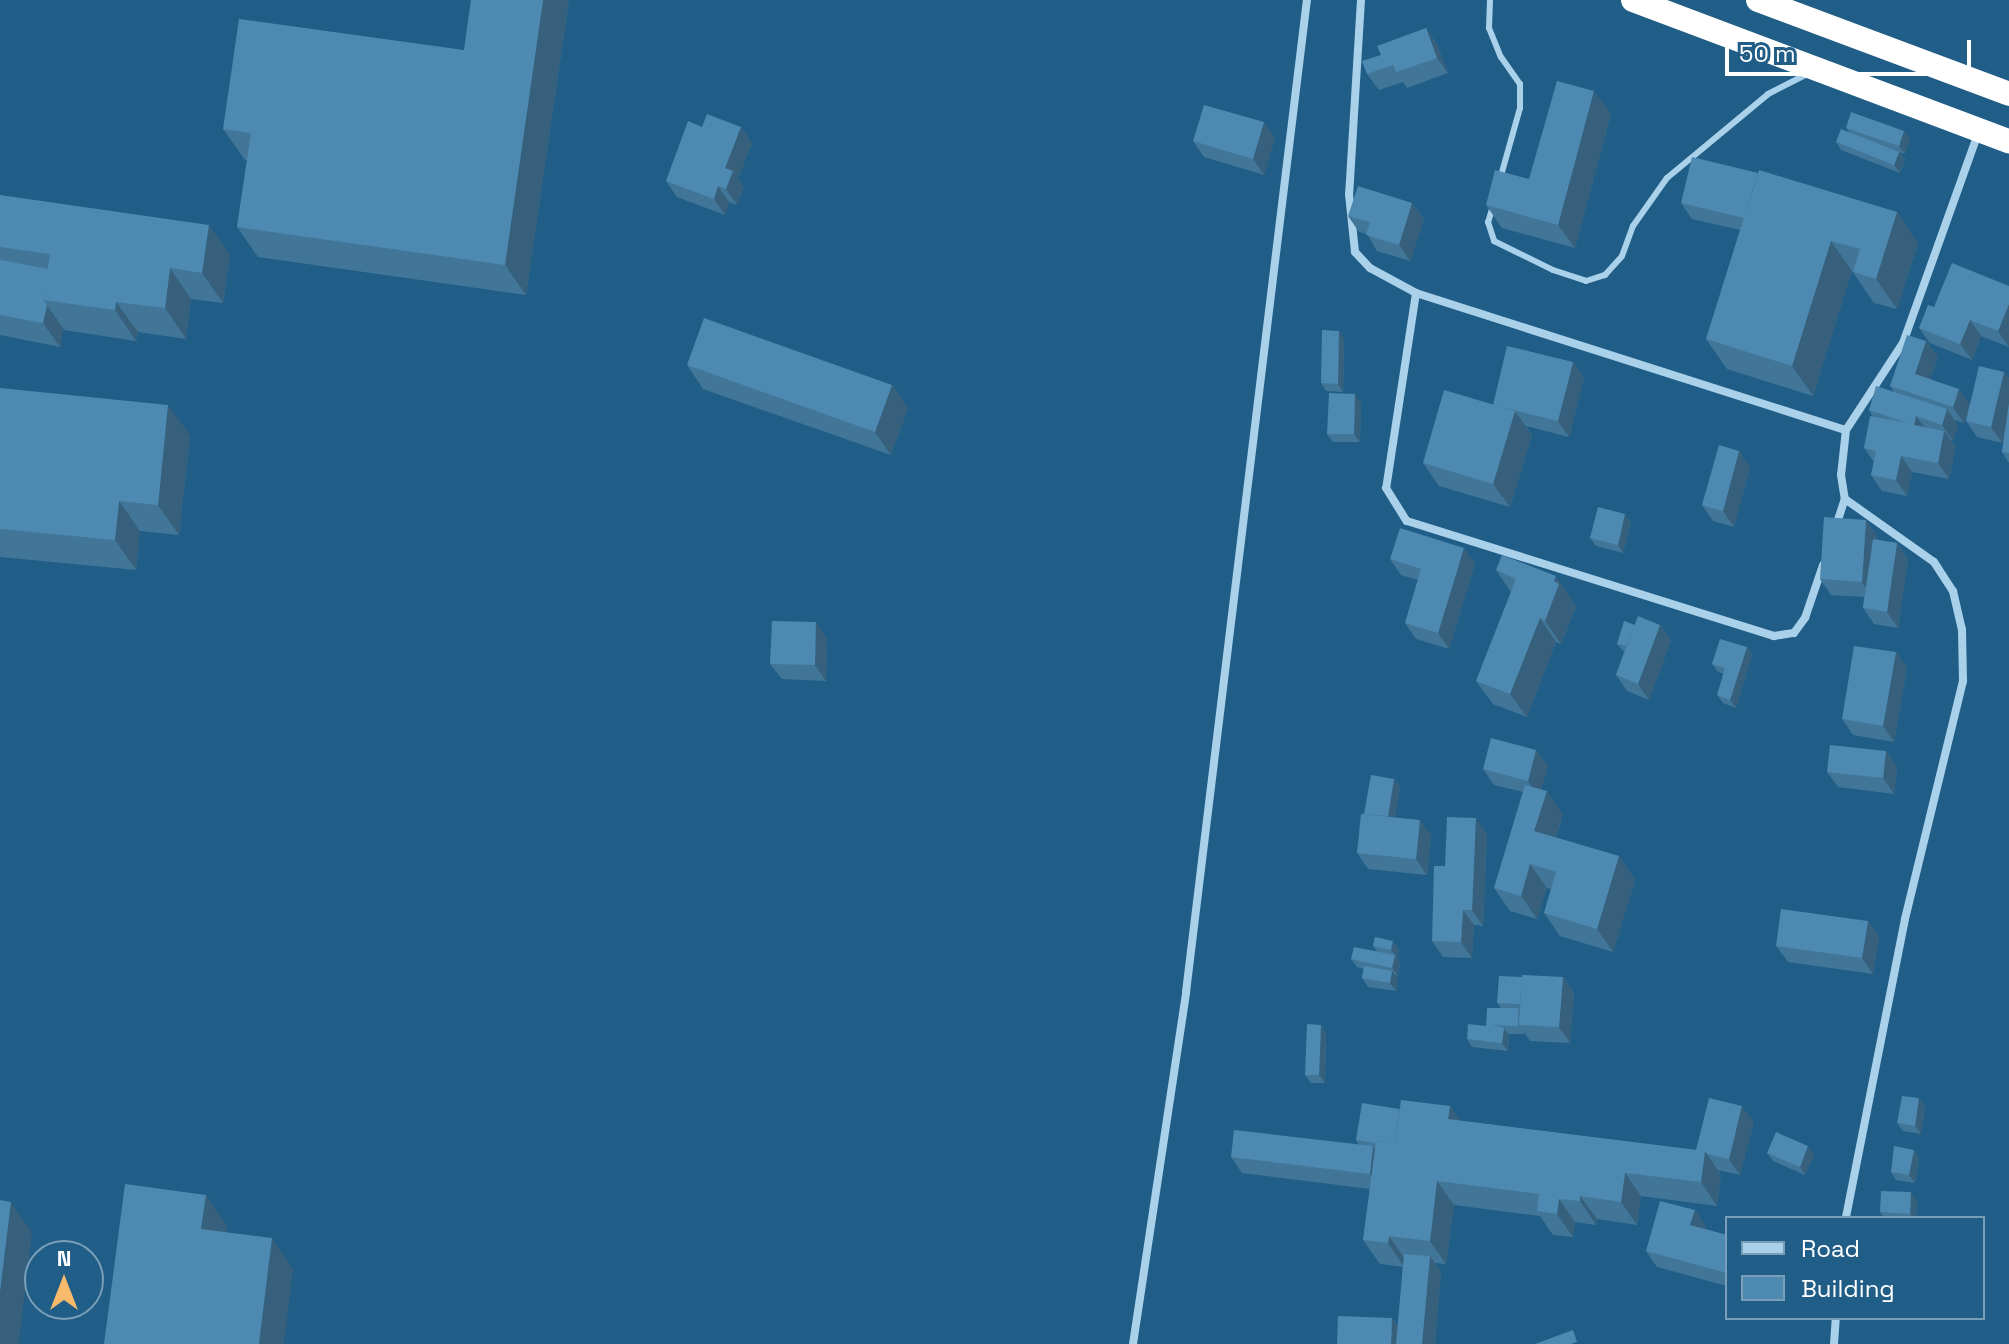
<!DOCTYPE html>
<style>
body{margin:0}
#map{position:relative;width:2009px;height:1344px;overflow:hidden;background:#205d87;font-family:"Space Grotesk",sans-serif}
div>[style]{position:absolute}
[style*='--x']{left:calc(var(--x)*1px);top:calc(var(--y)*1px);width:calc(var(--w)*1px);rotate:calc(var(--a)*1deg)}
.lane>*{height:6px;margin:-3px;padding:0 3px;transform-origin:3px;border-radius:3px;background:#aad1ea}
.street>*{height:8px;margin:-4px;padding:0 4px;transform-origin:4px;border-radius:4px;background:#aad1ea}
.highway>*{height:24px;margin:-12px;padding:0 12px;transform-origin:12px;border-radius:12px;background:#fff}
.wall>*{inset:0;background:#427698}
.shaded-wall>*{inset:0;background:#36607c}
.building>*{inset:0;background:#4d89b1}
span{translate:-50% -50%;white-space:nowrap;text-align:center;line-height:1.15;-webkit-text-stroke:7px #205d87;paint-order:stroke}
.legend{position:absolute;left:1725px;top:1216px;width:260px;height:104px;box-sizing:border-box;background:#205d87;border:2px solid #799eb7;margin:0;padding:10px 14px;list-style:none;font-size:24px;color:#fff}
.legend li{display:flex;align-items:center;gap:16px;height:40px}
.legend b{width:40px;border:2px solid #799eb7}
.north{position:absolute;left:24px;top:1240px;width:80px;height:80px;box-sizing:border-box;background:#205d87;border:2px solid #799eb7;border-radius:50%;rotate:0deg;font-size:22px;font-weight:700;line-height:32px;text-align:center;color:#fff}
.north::after{content:'';display:block;margin:auto;width:28px;height:36px;background:#f7b96a;clip-path:polygon(50% 0,100% 100%,50% 72%,0 100%)}
.scale{position:absolute;left:1725px;top:40px;width:246px;height:36px;box-sizing:border-box;border:4px solid #fff;border-top:0;padding-left:10px;font-size:24px;line-height:28px;white-space:nowrap;color:#fff;-webkit-text-stroke:6px #205d87;paint-order:stroke}
</style>
<div id="map">
<div class="lane">
<i style="--x:1490;--y:0;--w:28;--a:92"></i>
<i style="--x:1489;--y:28;--w:31;--a:68"></i>
<i style="--x:1501;--y:57;--w:33;--a:55"></i>
<i style="--x:1520;--y:84;--w:24;--a:90"></i>
<i style="--x:1520;--y:108;--w:74;--a:105.7"></i>
<i style="--x:1493;--y:206;--w:17;--a:107"></i>
<i style="--x:1488;--y:222;--w:20;--a:72"></i>
<i style="--x:1494;--y:241;--w:66;--a:26.2"></i>
<i style="--x:1553;--y:270;--w:35;--a:18"></i>
<i style="--x:1586;--y:281;--w:20;--a:-18"></i>
<i style="--x:1605;--y:275;--w:25;--a:-48"></i>
<i style="--x:1622;--y:256;--w:32;--a:-70"></i>
<i style="--x:1633;--y:226;--w:59;--a:-54.7"></i>
<i style="--x:1667;--y:178;--w:131;--a:-39.7"></i>
<i style="--x:1768;--y:94;--w:44;--a:-27.1"></i>
</div>
<div class="street">
<i style="--x:1361;--y:0;--w:194;--a:93.5"></i>
<i style="--x:1349;--y:194;--w:58;--a:84.1"></i>
<i style="--x:1355;--y:252;--w:22;--a:47"></i>
<i style="--x:1370;--y:268;--w:52;--a:28.5"></i>
<i style="--x:1416;--y:293;--w:451;--a:17.7"></i>
<i style="--x:1846;--y:430;--w:45;--a:96.3"></i>
<i style="--x:1841;--y:475;--w:24;--a:81"></i>
<i style="--x:1845;--y:499;--w:109;--a:35.3"></i>
<i style="--x:1934;--y:562;--w:35;--a:57"></i>
<i style="--x:1953;--y:591;--w:39;--a:77"></i>
<i style="--x:1962;--y:629;--w:52;--a:88.9"></i>
<i style="--x:1963;--y:681;--w:245;--a:103.7"></i>
<i style="--x:1905;--y:919;--w:305;--a:101.2"></i>
<i style="--x:1416;--y:293;--w:197;--a:98.7"></i>
<i style="--x:1386;--y:488;--w:39;--a:58"></i>
<i style="--x:1407;--y:521;--w:385;--a:17.4"></i>
<i style="--x:1774;--y:636;--w:20;--a:-9"></i>
<i style="--x:1794;--y:633;--w:19;--a:-54"></i>
<i style="--x:1805;--y:618;--w:56;--a:-71.2"></i>
<i style="--x:1846;--y:430;--w:104;--a:-56.8"></i>
<i style="--x:1903;--y:343;--w:222;--a:-70.3"></i>
<i style="--x:1836;--y:526;--w:28;--a:-72"></i>
<i style="--x:1133;--y:1344;--w:356;--a:-81.4"></i>
<i style="--x:1186;--y:992;--w:999;--a:-83.05"></i>
<i style="--x:1834;--y:1344;--w:26;--a:-86"></i>
</div>
<div class="highway">
<i style="--x:1633;--y:0;--w:402;--a:20.6"></i>
<i style="--x:1758;--y:0;--w:268;--a:20.5"></i>
</div>
<div class="wall">
<i style="clip-path:polygon(471px 0,569px 0,526px 295px,258px 257px,237px 227px,247px 160px,245px 160px,223px 129px,464px 50px)"></i>
<i style="clip-path:polygon(1426px 28px,1437px 44px,1448px 73px,1407px 88px,1403px 82px,1379px 90px,1367px 74px,1381px 55px)"></i>
<i style="clip-path:polygon(1611px 114px,1575px 248px,1502px 228px,1486px 205px,1529px 179px)"></i>
<i style="clip-path:polygon(1264px 122px,1275px 138px,1264px 175px,1204px 157px,1193px 141px)"></i>
<i style="clip-path:polygon(702px 127px,752px 143px,738px 179px,744px 187px,737px 205px,729px 202px,725px 215px,677px 197px,666px 181px)"></i>
<i style="clip-path:polygon(1846px 128px,1904px 131px,1910px 139px,1905px 154px,1899px 152px,1905px 160px,1900px 173px,1841px 150px,1836px 142px,1849px 132px)"></i>
<i style="clip-path:polygon(0 195px,230px 255px,223px 303px,191px 299px,186px 339px,138px 332px,136px 341px,64px 330px,63px 328px,60px 347px,0 335px)"></i>
<i style="clip-path:polygon(1412px 203px,1424px 219px,1410px 261px,1377px 251px,1367px 234px,1359px 232px,1348px 216px)"></i>
<i style="clip-path:polygon(1681px 203px,1897px 212px,1918px 243px,1897px 309px,1874px 303px,1852px 271px,1813px 396px,1727px 369px,1706px 339px,1740px 230px,1692px 219px)"></i>
<i style="clip-path:polygon(2009px 286px,2009px 347px,1981px 336px,1972px 360px,1930px 343px,1919px 328px,1934px 307px)"></i>
<i style="clip-path:polygon(1344px 339px,1343px 392px,1326px 391px,1321px 383px)"></i>
<i style="clip-path:polygon(1926px 341px,1938px 357px,1930px 379px,1970px 404px,2004px 372px,2009px 378px,2009px 463px,2002px 452px,2004px 435px,2002px 443px,1977px 437px,1966px 421px,1969px 410px,1964px 423px,1955px 420px,1958px 425px,1953px 441px,1950px 440px,1956px 447px,1949px 479px,1912px 472px,1907px 496px,1882px 491px,1871px 475px,1874px 462px,1864px 448px,1873px 417px,1869px 410px,1894px 392px,1890px 386px)"></i>
<i style="clip-path:polygon(1573px 362px,1584px 378px,1569px 437px,1526px 426px,1532px 435px,1510px 507px,1439px 486px,1423px 463px,1493px 405px)"></i>
<i style="clip-path:polygon(687px 365px,892px 385px,908px 408px,891px 455px,703px 389px)"></i>
<i style="clip-path:polygon(0 388px,190px 435px,179px 535px,140px 531px,136px 570px,0 557px)"></i>
<i style="clip-path:polygon(1361px 402px,1360px 442px,1333px 442px,1327px 434px)"></i>
<i style="clip-path:polygon(1739px 451px,1750px 467px,1734px 527px,1713px 521px,1702px 505px)"></i>
<i style="clip-path:polygon(1866px 520px,1877px 536px,1877px 540px,1897px 543px,1908px 559px,1898px 628px,1874px 624px,1863px 608px,1864px 597px,1831px 595px,1820px 579px)"></i>
<i style="clip-path:polygon(1631px 522px,1623px 553px,1596px 546px,1590px 538px)"></i>
<i style="clip-path:polygon(1390px 559px,1475px 564px,1449px 649px,1416px 639px,1405px 623px,1418px 580px,1401px 575px)"></i>
<i style="clip-path:polygon(1496px 570px,1572px 599px,1572px 601px,1576px 607px,1561px 644px,1556px 642px,1527px 717px,1493px 704px,1476px 681px,1511px 592px)"></i>
<i style="clip-path:polygon(1635px 625px,1660px 625px,1671px 641px,1649px 700px,1627px 691px,1616px 675px,1624px 652px,1617px 644px)"></i>
<i style="clip-path:polygon(827px 638px,826px 681px,782px 679px,770px 664px)"></i>
<i style="clip-path:polygon(1747px 647px,1752px 655px,1736px 708px,1723px 703px,1717px 695px,1724px 674px,1718px 672px,1712px 664px)"></i>
<i style="clip-path:polygon(1896px 652px,1907px 668px,1894px 742px,1853px 735px,1842px 719px)"></i>
<i style="clip-path:polygon(1536px 750px,1548px 766px,1541px 789px,1563px 814px,1556px 838px,1619px 856px,1635px 880px,1613px 952px,1560px 936px,1544px 913px,1551px 889px,1547px 888px,1537px 919px,1510px 911px,1494px 888px,1523px 792px,1494px 785px,1483px 769px)"></i>
<i style="clip-path:polygon(1886px 751px,1897px 767px,1894px 794px,1838px 787px,1827px 772px)"></i>
<i style="clip-path:polygon(1394px 779px,1400px 787px,1395px 817px,1431px 835px,1427px 875px,1368px 869px,1357px 853px,1364px 814px)"></i>
<i style="clip-path:polygon(1487px 834px,1483px 926px,1474px 925px,1472px 958px,1443px 957px,1432px 941px,1445px 866px)"></i>
<i style="clip-path:polygon(1868px 921px,1879px 937px,1873px 974px,1788px 962px,1776px 946px)"></i>
<i style="clip-path:polygon(1373px 946px,1399px 949px,1397px 958px,1400px 963px,1398px 976px,1395px 975px,1398px 979px,1396px 991px,1368px 987px,1362px 978px,1364px 969px,1357px 967px,1351px 959px,1377px 952px)"></i>
<i style="clip-path:polygon(1522px 977px,1563px 977px,1574px 993px,1570px 1043px,1530px 1041px,1524px 1032px,1524px 1034px,1507px 1034px,1509px 1036px,1508px 1051px,1472px 1047px,1467px 1039px,1486px 1026px,1501px 1008px,1497px 1003px)"></i>
<i style="clip-path:polygon(1321px 1025px,1326px 1033px,1325px 1083px,1311px 1083px,1305px 1075px)"></i>
<i style="clip-path:polygon(1450px 1106px,1460px 1121px,1696px 1150px,1754px 1122px,1740px 1175px,1718px 1170px,1721px 1175px,1717px 1206px,1641px 1196px,1637px 1225px,1597px 1219px,1596px 1225px,1575px 1222px,1573px 1237px,1553px 1235px,1540px 1216px,1454px 1205px,1446px 1264px,1435px 1263px,1441px 1272px,1435px 1344px,1337px 1344px,1392px 1318px,1398px 1326px,1403px 1267px,1380px 1264px,1363px 1240px,1370px 1189px,1242px 1173px,1231px 1157px,1359px 1145px,1356px 1140px,1399px 1109px)"></i>
<i style="clip-path:polygon(1925px 1107px,1921px 1134px,1903px 1131px,1897px 1123px)"></i>
<i style="clip-path:polygon(1914px 1150px,1919px 1158px,1915px 1183px,1896px 1180px,1891px 1172px)"></i>
<i style="clip-path:polygon(1767px 1153px,1814px 1155px,1805px 1175px,1773px 1161px)"></i>
<i style="clip-path:polygon(1917px 1200px,1916px 1218px,1884px 1218px,1880px 1212px)"></i>
<i style="clip-path:polygon(1706px 1226px,1705px 1229px,1727px 1235px,1727px 1286px,1657px 1267px,1646px 1251px)"></i>
</div>
<div class="shaded-wall">
<i style="clip-path:polygon(543px 0,569px 0,526px 295px,505px 265px)"></i>
<i style="clip-path:polygon(1426px 28px,1437px 44px,1448px 73px,1437px 58px)"></i>
<i style="clip-path:polygon(1594px 91px,1611px 114px,1575px 248px,1558px 225px)"></i>
<i style="clip-path:polygon(1264px 122px,1275px 138px,1264px 175px,1253px 159px)"></i>
<i style="clip-path:polygon(741px 127px,752px 143px,738px 179px,744px 187px,737px 205px,726px 189px,725px 168px)"></i>
<i style="clip-path:polygon(1904px 131px,1910px 139px,1905px 154px,1899px 146px)"></i>
<i style="clip-path:polygon(1899px 152px,1905px 160px,1900px 173px,1894px 165px)"></i>
<i style="clip-path:polygon(718px 186px,729px 202px,725px 215px,714px 199px)"></i>
<i style="clip-path:polygon(1412px 203px,1424px 219px,1410px 261px,1399px 245px)"></i>
<i style="clip-path:polygon(1897px 212px,1918px 243px,1897px 309px,1876px 279px)"></i>
<i style="clip-path:polygon(209px 225px,230px 255px,223px 303px,202px 273px)"></i>
<i style="clip-path:polygon(1831px 241px,1852px 271px,1813px 396px,1792px 366px)"></i>
<i style="clip-path:polygon(170px 268px,191px 299px,186px 339px,165px 308px)"></i>
<i style="clip-path:polygon(116px 302px,138px 332px,136px 341px,115px 310px)"></i>
<i style="clip-path:polygon(2009px 304px,2009px 347px,1998px 331px)"></i>
<i style="clip-path:polygon(47px 305px,63px 328px,60px 347px,43px 323px)"></i>
<i style="clip-path:polygon(1970px 320px,1981px 336px,1972px 360px,1960px 344px)"></i>
<i style="clip-path:polygon(1339px 331px,1344px 339px,1343px 392px,1338px 384px)"></i>
<i style="clip-path:polygon(1926px 341px,1938px 357px,1926px 390px,1915px 374px)"></i>
<i style="clip-path:polygon(1573px 362px,1584px 378px,1569px 437px,1558px 421px)"></i>
<i style="clip-path:polygon(2004px 372px,2009px 378px,2009px 415px,2002px 443px,1991px 427px)"></i>
<i style="clip-path:polygon(892px 385px,908px 408px,891px 455px,875px 432px)"></i>
<i style="clip-path:polygon(1959px 389px,1970px 405px,1964px 423px,1953px 407px)"></i>
<i style="clip-path:polygon(1355px 394px,1361px 402px,1360px 442px,1354px 434px)"></i>
<i style="clip-path:polygon(168px 405px,190px 435px,179px 535px,158px 505px)"></i>
<i style="clip-path:polygon(1947px 409px,1958px 425px,1953px 441px,1942px 425px)"></i>
<i style="clip-path:polygon(1515px 411px,1532px 435px,1510px 507px,1493px 484px)"></i>
<i style="clip-path:polygon(1916px 416px,1928px 432px,1914px 425px)"></i>
<i style="clip-path:polygon(1944px 431px,1956px 447px,1949px 479px,1938px 463px)"></i>
<i style="clip-path:polygon(1739px 451px,1750px 467px,1734px 527px,1723px 511px)"></i>
<i style="clip-path:polygon(1901px 456px,1912px 472px,1907px 496px,1896px 480px)"></i>
<i style="clip-path:polygon(119px 501px,140px 531px,136px 570px,115px 540px)"></i>
<i style="clip-path:polygon(1625px 514px,1631px 522px,1623px 553px,1618px 545px)"></i>
<i style="clip-path:polygon(1866px 520px,1877px 536px,1873px 598px,1862px 582px)"></i>
<i style="clip-path:polygon(1897px 543px,1908px 559px,1898px 628px,1887px 612px)"></i>
<i style="clip-path:polygon(1464px 548px,1475px 564px,1449px 649px,1438px 633px)"></i>
<i style="clip-path:polygon(1556px 576px,1572px 599px,1572px 601px,1576px 607px,1561px 644px,1545px 621px)"></i>
<i style="clip-path:polygon(1540px 618px,1556px 642px,1527px 717px,1510px 694px)"></i>
<i style="clip-path:polygon(816px 622px,827px 638px,826px 681px,815px 665px)"></i>
<i style="clip-path:polygon(1660px 625px,1671px 641px,1649px 700px,1638px 684px)"></i>
<i style="clip-path:polygon(1747px 647px,1752px 655px,1736px 708px,1730px 700px)"></i>
<i style="clip-path:polygon(1896px 652px,1907px 668px,1894px 742px,1883px 726px)"></i>
<i style="clip-path:polygon(1536px 750px,1548px 766px,1539px 797px,1528px 781px)"></i>
<i style="clip-path:polygon(1886px 751px,1897px 767px,1894px 794px,1883px 778px)"></i>
<i style="clip-path:polygon(1394px 779px,1400px 787px,1393px 831px,1387px 823px)"></i>
<i style="clip-path:polygon(1547px 791px,1563px 814px,1550px 855px,1534px 831px)"></i>
<i style="clip-path:polygon(1476px 818px,1487px 834px,1483px 926px,1472px 910px)"></i>
<i style="clip-path:polygon(1420px 820px,1431px 835px,1427px 875px,1416px 859px)"></i>
<i style="clip-path:polygon(1619px 856px,1635px 880px,1613px 952px,1597px 929px)"></i>
<i style="clip-path:polygon(1530px 864px,1547px 888px,1537px 919px,1521px 896px)"></i>
<i style="clip-path:polygon(1463px 910px,1474px 925px,1472px 958px,1461px 942px)"></i>
<i style="clip-path:polygon(1868px 921px,1879px 937px,1873px 974px,1862px 958px)"></i>
<i style="clip-path:polygon(1393px 941px,1399px 949px,1397px 958px,1400px 963px,1398px 976px,1392px 968px,1395px 955px,1391px 950px)"></i>
<i style="clip-path:polygon(1392px 971px,1398px 979px,1396px 991px,1390px 983px)"></i>
<i style="clip-path:polygon(1563px 977px,1574px 993px,1570px 1043px,1559px 1027px)"></i>
<i style="clip-path:polygon(1321px 1025px,1326px 1033px,1325px 1083px,1319px 1075px)"></i>
<i style="clip-path:polygon(1504px 1028px,1509px 1036px,1508px 1051px,1502px 1043px)"></i>
<i style="clip-path:polygon(1919px 1098px,1925px 1107px,1921px 1134px,1915px 1126px)"></i>
<i style="clip-path:polygon(1450px 1106px,1466px 1129px,1448px 1119px)"></i>
<i style="clip-path:polygon(1742px 1106px,1754px 1122px,1740px 1175px,1729px 1159px)"></i>
<i style="clip-path:polygon(1373px 1146px,1384px 1162px,1381px 1190px,1370px 1174px)"></i>
<i style="clip-path:polygon(1808px 1146px,1814px 1155px,1805px 1175px,1800px 1167px)"></i>
<i style="clip-path:polygon(1914px 1150px,1919px 1158px,1915px 1183px,1909px 1175px)"></i>
<i style="clip-path:polygon(1705px 1151px,1721px 1175px,1717px 1206px,1701px 1182px)"></i>
<i style="clip-path:polygon(1625px 1173px,1641px 1196px,1637px 1225px,1621px 1202px)"></i>
<i style="clip-path:polygon(1437px 1181px,1454px 1205px,1446px 1264px,1430px 1241px)"></i>
<i style="clip-path:polygon(1911px 1192px,1917px 1200px,1916px 1218px,1913px 1218px,1910px 1214px)"></i>
<i style="clip-path:polygon(206px 1195px,227px 1225px,223px 1259px,201px 1229px)"></i>
<i style="clip-path:polygon(1580px 1196px,1597px 1219px,1596px 1225px,1580px 1201px)"></i>
<i style="clip-path:polygon(1559px 1199px,1575px 1222px,1573px 1237px,1557px 1214px)"></i>
<i style="clip-path:polygon(11px 1202px,32px 1232px,19px 1344px,0 1344px,0 1292px)"></i>
<i style="clip-path:polygon(1695px 1210px,1706px 1226px,1701px 1241px,1690px 1225px)"></i>
<i style="clip-path:polygon(1389px 1236px,1405px 1259px,1404px 1267px,1388px 1243px)"></i>
<i style="clip-path:polygon(272px 1238px,293px 1269px,284px 1344px,259px 1344px)"></i>
<i style="clip-path:polygon(1430px 1256px,1441px 1272px,1435px 1344px,1422px 1344px)"></i>
<i style="clip-path:polygon(1392px 1318px,1403px 1334px,1403px 1344px,1391px 1344px)"></i>
</div>
<div class="building">
<i style="clip-path:polygon(471px 0,543px 0,505px 265px,237px 227px,251px 133px,223px 129px,239px 19px,464px 50px)"></i>
<i style="clip-path:polygon(1426px 28px,1437px 58px,1396px 72px,1393px 65px,1367px 74px,1362px 61px,1381px 55px,1377px 46px)"></i>
<i style="clip-path:polygon(1557px 81px,1594px 91px,1558px 225px,1486px 205px,1495px 170px,1529px 179px)"></i>
<i style="clip-path:polygon(1204px 105px,1264px 122px,1253px 159px,1193px 141px)"></i>
<i style="clip-path:polygon(1851px 112px,1904px 131px,1899px 146px,1846px 128px)"></i>
<i style="clip-path:polygon(707px 114px,741px 127px,725px 168px,733px 171px,726px 189px,718px 186px,714px 199px,666px 181px,688px 121px,702px 127px)"></i>
<i style="clip-path:polygon(1841px 129px,1899px 152px,1894px 165px,1836px 142px)"></i>
<i style="clip-path:polygon(1692px 157px,1758px 173px,1744px 218px,1681px 203px)"></i>
<i style="clip-path:polygon(1759px 170px,1897px 212px,1876px 279px,1853px 272px,1860px 249px,1831px 241px,1792px 366px,1706px 339px)"></i>
<i style="clip-path:polygon(1358px 186px,1412px 203px,1399px 245px,1366px 235px,1370px 222px,1348px 216px)"></i>
<i style="clip-path:polygon(0 195px,209px 225px,202px 273px,170px 268px,165px 308px,116px 302px,115px 310px,43px 300px,50px 254px,0 247px)"></i>
<i style="clip-path:polygon(0 260px,48px 269px,43px 300px,47px 305px,43px 323px,0 315px)"></i>
<i style="clip-path:polygon(1952px 263px,2009px 286px,2009px 304px,1998px 331px,1970px 320px,1960px 344px,1919px 328px,1928px 305px,1934px 307px)"></i>
<i style="clip-path:polygon(704px 318px,892px 385px,875px 432px,687px 365px)"></i>
<i style="clip-path:polygon(1322px 330px,1339px 331px,1338px 384px,1321px 383px)"></i>
<i style="clip-path:polygon(1907px 335px,1926px 341px,1915px 374px,1959px 389px,1953px 407px,1890px 386px)"></i>
<i style="clip-path:polygon(1507px 346px,1573px 362px,1558px 421px,1493px 405px)"></i>
<i style="clip-path:polygon(1979px 366px,2004px 372px,1991px 427px,1966px 421px)"></i>
<i style="clip-path:polygon(1876px 386px,1947px 409px,1942px 425px,1916px 416px,1914px 425px,1944px 431px,1938px 463px,1901px 456px,1896px 480px,1871px 475px,1876px 451px,1864px 448px,1870px 416px,1908px 423px,1869px 410px)"></i>
<i style="clip-path:polygon(0 388px,168px 405px,158px 505px,119px 501px,115px 540px,0 529px)"></i>
<i style="clip-path:polygon(1444px 390px,1515px 411px,1493px 484px,1423px 463px)"></i>
<i style="clip-path:polygon(1329px 393px,1355px 394px,1354px 434px,1327px 434px)"></i>
<i style="clip-path:polygon(2009px 403px,2009px 453px,2002px 452px)"></i>
<i style="clip-path:polygon(1719px 445px,1739px 451px,1723px 511px,1702px 505px)"></i>
<i style="clip-path:polygon(1598px 507px,1625px 514px,1618px 545px,1590px 538px)"></i>
<i style="clip-path:polygon(1824px 517px,1866px 520px,1862px 582px,1820px 579px)"></i>
<i style="clip-path:polygon(1400px 528px,1464px 548px,1438px 633px,1405px 623px,1421px 569px,1390px 559px)"></i>
<i style="clip-path:polygon(1873px 539px,1897px 543px,1887px 612px,1863px 608px)"></i>
<i style="clip-path:polygon(1502px 555px,1556px 576px,1554px 581px,1559px 584px,1545px 621px,1540px 618px,1510px 694px,1476px 681px,1516px 579px,1496px 570px)"></i>
<i style="clip-path:polygon(1638px 616px,1660px 625px,1638px 684px,1616px 675px)"></i>
<i style="clip-path:polygon(772px 621px,816px 622px,815px 665px,770px 664px)"></i>
<i style="clip-path:polygon(1624px 621px,1635px 625px,1626px 646px,1617px 644px)"></i>
<i style="clip-path:polygon(1720px 639px,1747px 647px,1730px 700px,1717px 695px,1725px 668px,1712px 664px)"></i>
<i style="clip-path:polygon(1854px 646px,1896px 652px,1883px 726px,1842px 719px)"></i>
<i style="clip-path:polygon(1491px 738px,1536px 750px,1528px 781px,1483px 769px)"></i>
<i style="clip-path:polygon(1830px 745px,1886px 751px,1883px 778px,1827px 772px)"></i>
<i style="clip-path:polygon(1371px 775px,1394px 779px,1388px 816px,1364px 814px)"></i>
<i style="clip-path:polygon(1525px 785px,1547px 791px,1534px 831px,1619px 856px,1597px 929px,1544px 913px,1556px 872px,1530px 864px,1521px 896px,1494px 888px)"></i>
<i style="clip-path:polygon(1361px 814px,1420px 820px,1416px 859px,1357px 853px)"></i>
<i style="clip-path:polygon(1447px 817px,1476px 818px,1472px 910px,1463px 910px,1461px 942px,1432px 941px,1434px 866px,1445px 866px)"></i>
<i style="clip-path:polygon(1781px 909px,1868px 921px,1862px 958px,1776px 946px)"></i>
<i style="clip-path:polygon(1375px 937px,1393px 941px,1391px 950px,1373px 946px)"></i>
<i style="clip-path:polygon(1354px 947px,1395px 955px,1392px 968px,1351px 959px)"></i>
<i style="clip-path:polygon(1364px 966px,1392px 971px,1390px 983px,1362px 978px)"></i>
<i style="clip-path:polygon(1522px 975px,1563px 977px,1559px 1027px,1519px 1025px)"></i>
<i style="clip-path:polygon(1499px 976px,1522px 977px,1520px 1004px,1497px 1003px)"></i>
<i style="clip-path:polygon(1487px 1008px,1518px 1008px,1518px 1026px,1492px 1025px,1504px 1028px,1502px 1043px,1467px 1039px,1468px 1024px,1486px 1026px)"></i>
<i style="clip-path:polygon(1307px 1024px,1321px 1025px,1319px 1075px,1305px 1075px)"></i>
<i style="clip-path:polygon(1902px 1096px,1919px 1098px,1915px 1126px,1897px 1123px)"></i>
<i style="clip-path:polygon(1709px 1098px,1742px 1106px,1729px 1159px,1707px 1154px,1705px 1151px,1696px 1150px)"></i>
<i style="clip-path:polygon(1401px 1100px,1450px 1106px,1448px 1119px,1705px 1151px,1701px 1182px,1625px 1173px,1621px 1202px,1580px 1196px,1580px 1201px,1559px 1199px,1557px 1214px,1537px 1211px,1539px 1194px,1437px 1181px,1430px 1241px,1389px 1236px,1388px 1243px,1363px 1240px,1376px 1141px,1395px 1143px)"></i>
<i style="clip-path:polygon(1362px 1103px,1399px 1109px,1395px 1143px,1376px 1141px,1376px 1143px,1356px 1140px)"></i>
<i style="clip-path:polygon(1234px 1130px,1373px 1146px,1370px 1174px,1231px 1157px)"></i>
<i style="clip-path:polygon(1776px 1132px,1808px 1146px,1800px 1167px,1767px 1153px)"></i>
<i style="clip-path:polygon(1894px 1146px,1914px 1150px,1909px 1175px,1891px 1172px)"></i>
<i style="clip-path:polygon(125px 1184px,206px 1195px,201px 1229px,272px 1238px,259px 1344px,104px 1344px)"></i>
<i style="clip-path:polygon(1881px 1191px,1911px 1192px,1910px 1214px,1880px 1212px)"></i>
<i style="clip-path:polygon(0 1200px,11px 1202px,0 1292px)"></i>
<i style="clip-path:polygon(1660px 1201px,1695px 1210px,1690px 1225px,1727px 1235px,1727px 1273px,1646px 1251px)"></i>
<i style="clip-path:polygon(1404px 1254px,1430px 1256px,1422px 1344px,1396px 1344px)"></i>
<i style="clip-path:polygon(1338px 1316px,1392px 1318px,1391px 1344px,1337px 1344px)"></i>
<i style="clip-path:polygon(1573px 1330px,1577px 1342px,1571px 1344px,1535px 1344px)"></i>
</div>
<ul class="legend">
<li><b style="height:10px;background:#aad1ea"></b>Road</li>
<li><b style="height:22px;background:#4d89b1"></b>Building</li>
</ul>
<div class="north">N</div>
<div class="scale">50 m</div>
</div>
